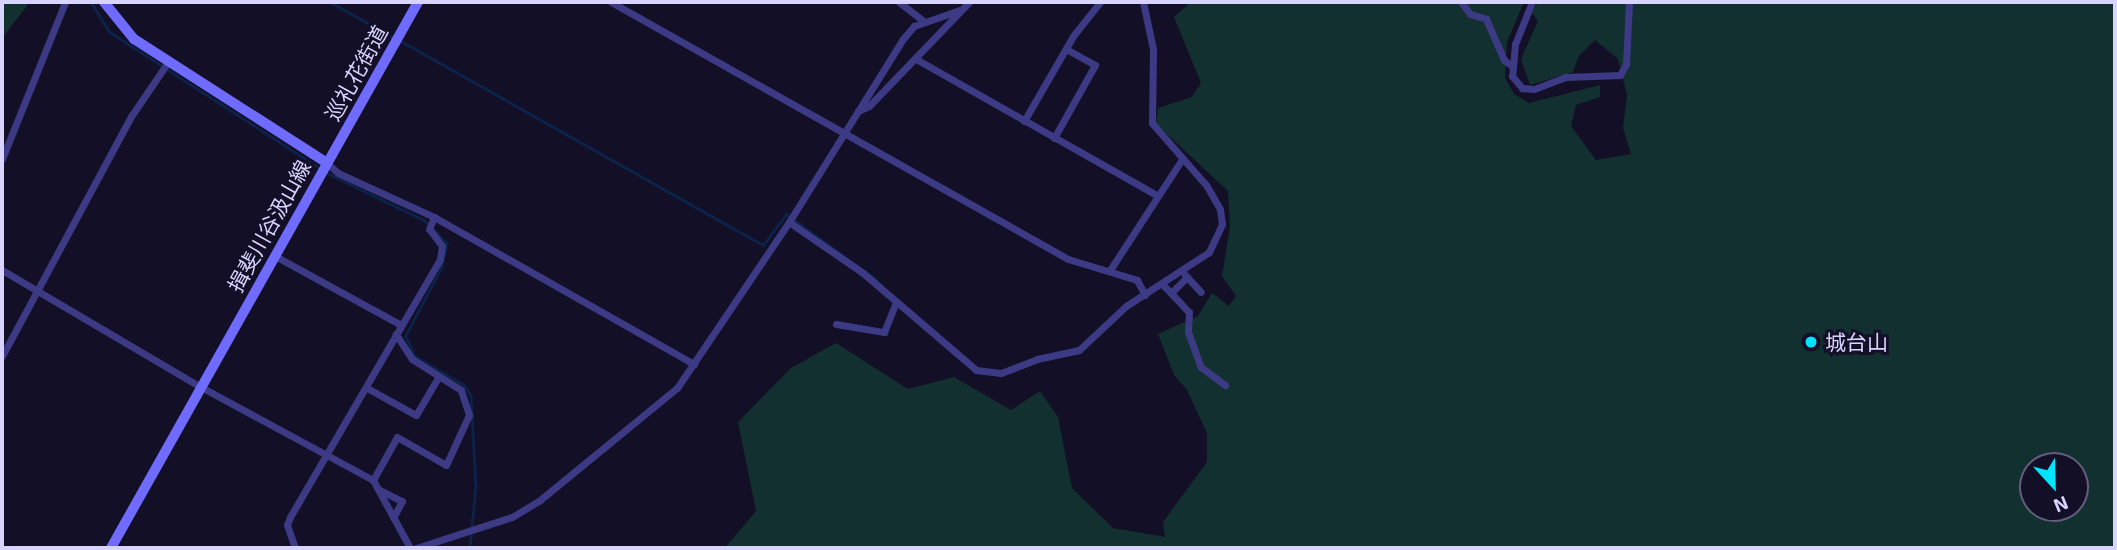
<!DOCTYPE html>
<meta charset="utf-8">
<style>
body{margin:0}
#map{position:relative;width:2117px;height:550px;overflow:hidden;background:#130f26;font-family:"Exo 2","Noto Sans JP",sans-serif}
div>[style]{position:absolute}
[style*='--x']{left:calc(var(--x)*1px);top:calc(var(--y)*1px);width:calc(var(--w)*1px);rotate:calc(var(--a)*1deg)}
.green>*{inset:0;background:#12302f}
.stream>*{height:2.5px;margin:-1.25px;padding:0 1.25px;transform-origin:1.25px;border-radius:1.25px;background:#0c2248}
.street>*{height:7px;margin:-3.5px;padding:0 3.5px;transform-origin:3.5px;border-radius:3.5px;background:#3d3a85}
.secondary>*{height:10px;margin:-5px;padding:0 5px;transform-origin:5px;border-radius:5px;background:#6f6bff}
.dots>*{width:19px;height:19px;translate:-50% -50%;box-sizing:border-box;border:4px solid #130f26;border-radius:50%}
span{translate:-50% -50%;white-space:nowrap;text-align:center;line-height:1.15;-webkit-text-stroke:6px #130f26;paint-order:stroke}
.street-label{font-size:21px;color:#d9d4ff}
.poi-label{font-size:21px;color:#d9d4ff}
.left{translate:0 -50%;text-align:left}
.frame{position:absolute;inset:0;border:4px solid #d9d4ff;pointer-events:none}
.north{position:absolute;left:2019px;top:452px;width:70px;height:70px;box-sizing:border-box;background:#130f26;border:2px solid #625e7d;border-radius:50%;rotate:158deg;font-size:19px;font-weight:700;line-height:28px;text-align:center;color:#d9d4ff}
.north::after{content:'';display:block;margin:auto;width:24px;height:32px;background:#00e5ff;clip-path:polygon(50% 0,100% 100%,50% 72%,0 100%)}
</style>
<div id="map">
<div class="green">
<i style="clip-path:polygon(2px 2px,30px 2px,2px 38px)"></i>
<i style="clip-path:polygon(evenodd,1191px 2px,1524px 2px,1507px 42px,1505px 78px,1514px 94px,1529px 103px,1600px 85px,1600px 97px,1576px 105px,1571px 126px,1596px 160px,1631px 154px,1623px 128px,1627px 95px,1618px 59px,1595px 40px,1579px 56px,1573px 72px,1530px 85px,1521px 59px,1538px 21px,1532px 13px,1538px 2px,2115px 2px,2115px 548px,725px 548px,756px 511px,738px 422px,791px 368px,836px 343px,908px 389px,954px 377px,1011px 410px,1040px 391px,1058px 417px,1072px 488px,1113px 528px,1165px 537px,1163px 522px,1207px 462px,1207px 433px,1187px 390px,1174px 375px,1158px 334px,1198px 316px,1212px 293px,1229px 306px,1236px 296px,1222px 276px,1230px 227px,1228px 191px,1156px 124px,1158px 108px,1192px 97px,1201px 83px,1174px 17px,1191px 2px,2033px 466px,2075px 466px,2075px 508px,2033px 508px,2033px 466px)"></i>
</div>
<div class="stream">
<i style="--x:91;--y:2;--w:36;--a:58"></i>
<i style="--x:110;--y:32;--w:252;--a:33"></i>
<i style="--x:330;--y:2;--w:74;--a:29"></i>
<i style="--x:401;--y:41;--w:416;--a:29.4"></i>
<i style="--x:763;--y:245;--w:39;--a:-53"></i>
<i style="--x:786;--y:214;--w:112;--a:36"></i>
<i style="--x:327;--y:173;--w:108;--a:25.9"></i>
<i style="--x:424;--y:220;--w:33;--a:45"></i>
<i style="--x:447;--y:243;--w:25;--a:102"></i>
<i style="--x:442;--y:267;--w:78;--a:117.6"></i>
<i style="--x:406;--y:336;--w:22;--a:66"></i>
<i style="--x:415;--y:356;--w:57;--a:30.6"></i>
<i style="--x:464;--y:385;--w:12;--a:55"></i>
<i style="--x:471;--y:395;--w:91;--a:86.9"></i>
<i style="--x:476;--y:486;--w:62;--a:95.5"></i>
</div>
<div class="street">
<i style="--x:611;--y:2;--w:524;--a:29.35"></i>
<i style="--x:1068;--y:259;--w:72;--a:16.9"></i>
<i style="--x:1137;--y:280;--w:17;--a:62"></i>
<i style="--x:899;--y:2;--w:31;--a:38"></i>
<i style="--x:1461;--y:2;--w:15;--a:53"></i>
<i style="--x:1470;--y:14;--w:17;--a:17"></i>
<i style="--x:1486;--y:19;--w:45;--a:66.3"></i>
<i style="--x:1504;--y:60;--w:10;--a:37"></i>
<i style="--x:1532;--y:2;--w:45;--a:112"></i>
<i style="--x:1515;--y:44;--w:32;--a:95"></i>
<i style="--x:1512;--y:76;--w:16;--a:50"></i>
<i style="--x:1522;--y:88;--w:12;--a:5"></i>
<i style="--x:1534;--y:89;--w:33;--a:-21"></i>
<i style="--x:1565;--y:77;--w:55;--a:-2.1"></i>
<i style="--x:1620;--y:75;--w:13;--a:-61"></i>
<i style="--x:1626;--y:64;--w:62;--a:-87.2"></i>
<i style="--x:916;--y:59;--w:276;--a:29.5"></i>
<i style="--x:858;--y:111;--w:12;--a:-24"></i>
<i style="--x:869;--y:106;--w:144;--a:-46.1"></i>
<i style="--x:1024;--y:121;--w:98;--a:-60"></i>
<i style="--x:1073;--y:36;--w:43;--a:-51.5"></i>
<i style="--x:1054;--y:138;--w:84;--a:-60.7"></i>
<i style="--x:1095;--y:65;--w:33;--a:-151"></i>
<i style="--x:2;--y:159;--w:169;--a:-68.1"></i>
<i style="--x:327;--y:163;--w:15;--a:42"></i>
<i style="--x:338;--y:173;--w:106;--a:24.6"></i>
<i style="--x:434;--y:217;--w:299;--a:29.5"></i>
<i style="--x:789;--y:222;--w:90;--a:34.6"></i>
<i style="--x:863;--y:273;--w:149;--a:40.6"></i>
<i style="--x:976;--y:370;--w:25;--a:7"></i>
<i style="--x:1001;--y:373;--w:39;--a:-21"></i>
<i style="--x:1037;--y:359;--w:43;--a:-12.1"></i>
<i style="--x:1079;--y:350;--w:64;--a:-43.1"></i>
<i style="--x:1126;--y:306;--w:99;--a:-33"></i>
<i style="--x:1209;--y:252;--w:31;--a:-65"></i>
<i style="--x:1222;--y:224;--w:15;--a:-98"></i>
<i style="--x:1220;--y:209;--w:28;--a:-120"></i>
<i style="--x:1206;--y:185;--w:82;--a:-131.1"></i>
<i style="--x:1152;--y:123;--w:74;--a:-89.2"></i>
<i style="--x:1153;--y:49;--w:48;--a:-102"></i>
<i style="--x:275;--y:256;--w:144;--a:28.7"></i>
<i style="--x:2;--y:270;--w:231;--a:30.5"></i>
<i style="--x:201;--y:387;--w:196;--a:28.4"></i>
<i style="--x:373;--y:480;--w:77;--a:61.4"></i>
<i style="--x:1110;--y:270;--w:132;--a:-57"></i>
<i style="--x:1185;--y:275;--w:23;--a:47"></i>
<i style="--x:1163;--y:285;--w:11;--a:45"></i>
<i style="--x:1171;--y:293;--w:23;--a:-45"></i>
<i style="--x:1171;--y:293;--w:26;--a:47"></i>
<i style="--x:1189;--y:312;--w:20;--a:93"></i>
<i style="--x:1188;--y:332;--w:37;--a:70"></i>
<i style="--x:1201;--y:367;--w:30;--a:37"></i>
<i style="--x:836;--y:324;--w:49;--a:9.5"></i>
<i style="--x:884;--y:332;--w:31;--a:-68"></i>
<i style="--x:2;--y:356;--w:274;--a:-61.7"></i>
<i style="--x:132;--y:115;--w:64;--a:-55.8"></i>
<i style="--x:367;--y:388;--w:56;--a:28.9"></i>
<i style="--x:416;--y:415;--w:45;--a:-59.5"></i>
<i style="--x:373;--y:480;--w:49;--a:-60.8"></i>
<i style="--x:397;--y:437;--w:56;--a:29.7"></i>
<i style="--x:446;--y:465;--w:55;--a:-65.3"></i>
<i style="--x:469;--y:415;--w:26;--a:-108"></i>
<i style="--x:461;--y:390;--w:58;--a:-147.7"></i>
<i style="--x:412;--y:359;--w:30;--a:-123"></i>
<i style="--x:378;--y:489;--w:27;--a:27"></i>
<i style="--x:402;--y:501;--w:19;--a:118"></i>
<i style="--x:295;--y:548;--w:24;--a:-109"></i>
<i style="--x:287;--y:525;--w:9;--a:-69"></i>
<i style="--x:290;--y:517;--w:298;--a:-59.8"></i>
<i style="--x:440;--y:259;--w:13;--a:-81"></i>
<i style="--x:442;--y:246;--w:21;--a:-127"></i>
<i style="--x:429;--y:229;--w:13;--a:-67"></i>
<i style="--x:416;--y:548;--w:101;--a:-17.9"></i>
<i style="--x:512;--y:517;--w:33;--a:-31"></i>
<i style="--x:540;--y:500;--w:177;--a:-39.3"></i>
<i style="--x:677;--y:388;--w:200;--a:-56"></i>
<i style="--x:789;--y:222;--w:216;--a:-58.1"></i>
<i style="--x:903;--y:39;--w:17;--a:-50"></i>
<i style="--x:914;--y:26;--w:49;--a:-19.2"></i>
</div>
<div class="secondary">
<i style="--x:104;--y:2;--w:48;--a:51"></i>
<i style="--x:134;--y:39;--w:229;--a:32.7"></i>
<i style="--x:111;--y:548;--w:626;--a:-60.65"></i>
</div>
<div class="dots">
<i style="left:1811px;top:342px;background:#00e5ff"></i>
</div>
<div class="street-label">
<span style="left:356px;top:73px;rotate:-61deg">巡礼花街道</span>
<span style="left:269px;top:226px;rotate:-61deg">揖斐川谷汲山線</span>
</div>
<div class="poi-label">
<span class="left" style="left:1825px;top:342px">城台山</span>
</div>
<div class="frame"></div>
<div class="north">N</div>
</div>
